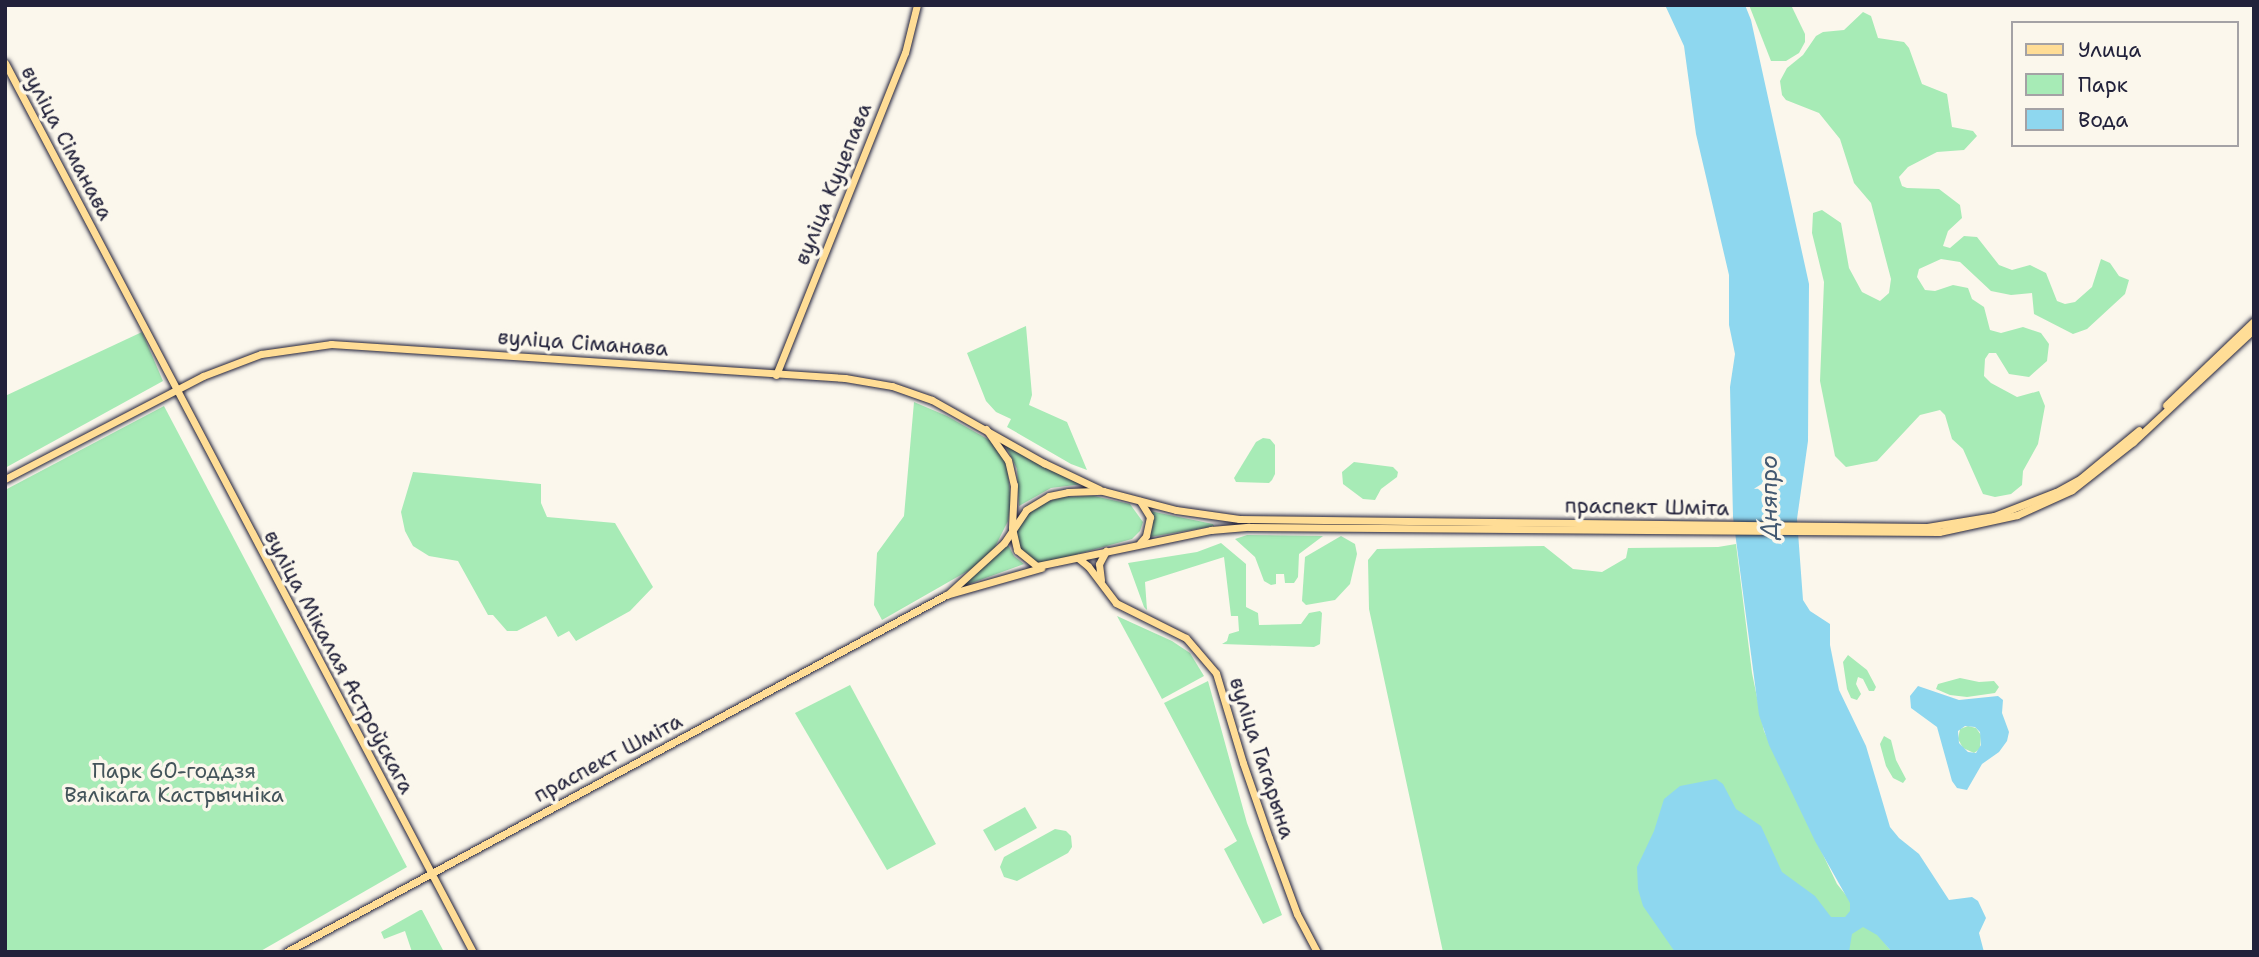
<!DOCTYPE html>
<meta charset="utf-8">
<style>
body{margin:0}
#map{position:relative;width:2259px;height:957px;overflow:hidden;background:#fbf7ec;font-family:"Shantell Sans",sans-serif}
div>[style]{position:absolute}
[style*='--x']{left:calc(var(--x)*1px);top:calc(var(--y)*1px);width:calc(var(--w)*1px);rotate:calc(var(--a)*1deg)}
.green>*{inset:0;background:#a7ebb6}
.water>*{inset:0;background:#8ed7ef}
.roads{filter:drop-shadow(0 0 2px #22223b) drop-shadow(0 0 2px #22223b)}
.major>*{height:7px;margin:-3.5px;padding:0 3.5px;transform-origin:3.5px;border-radius:3.5px;background:#ffdd96}
span{translate:-50% -50%;white-space:nowrap;text-align:center;line-height:1.15;-webkit-text-stroke:7px #fbf7ec;paint-order:stroke}
.street-label{font-size:21px;color:#22223b}
.park-label{font-size:21px;color:#43545a}
.water-label{font-size:23px;color:#425871;font-style:italic}
.frame{position:absolute;inset:0;border:7px solid #22223b;pointer-events:none}
.legend{position:absolute;left:2011px;top:21px;width:228px;height:126px;box-sizing:border-box;background:#fbf7ec;border:2px solid #a4a2a5;margin:0;padding:9px 12px;list-style:none;font-size:21px;color:#22223b}
.legend li{display:flex;align-items:center;gap:14px;height:35px}
.legend b{width:35px;border:2px solid #a4a2a5}
</style>
<div id="map">
<div class="green">
<i style="clip-path:polygon(1749px 5px,1791px 5px,1805px 34px,1805px 42px,1799px 53px,1786px 61px,1771px 61px)"></i>
<i style="clip-path:polygon(1863px 12px,1871px 16px,1878px 38px,1904px 42px,1909px 48px,1922px 84px,1947px 94px,1952px 127px,1973px 131px,1977px 136px,1964px 150px,1937px 152px,1908px 167px,1899px 177px,1902px 186px,1907px 188px,1939px 189px,1960px 205px,1962px 218px,1948px 231px,1943px 246px,1950px 248px,1964px 236px,1977px 237px,1999px 265px,2012px 270px,2030px 265px,2046px 273px,2057px 301px,2065px 304px,2075px 302px,2092px 287px,2101px 259px,2110px 263px,2119px 276px,2129px 280px,2125px 294px,2087px 329px,2073px 334px,2034px 314px,2032px 293px,2011px 295px,1991px 291px,1960px 262px,1941px 259px,1919px 269px,1917px 277px,1925px 290px,1935px 291px,1953px 285px,1968px 288px,1972px 299px,1984px 307px,1990px 330px,2001px 333px,2023px 327px,2041px 333px,2049px 344px,2047px 361px,2029px 377px,2009px 374px,1996px 353px,1989px 353px,1985px 359px,1984px 376px,1991px 383px,2017px 397px,2039px 391px,2045px 406px,2038px 444px,2023px 471px,2022px 485px,2011px 494px,1995px 497px,1983px 494px,1963px 449px,1952px 439px,1945px 415px,1940px 410px,1920px 415px,1877px 461px,1846px 467px,1835px 456px,1820px 381px,1824px 282px,1812px 233px,1813px 213px,1822px 210px,1841px 223px,1849px 268px,1862px 292px,1880px 301px,1889px 293px,1891px 279px,1871px 203px,1854px 183px,1840px 139px,1819px 113px,1786px 100px,1782px 95px,1780px 81px,1787px 68px,1803px 55px,1816px 36px,1823px 32px,1844px 30px)"></i>
<i style="clip-path:polygon(1026px 326px,1032px 395px,1029px 405px,1067px 422px,1087px 470px,1071px 464px,1007px 427px,1011px 419px,996px 412px,986px 401px,967px 353px)"></i>
<i style="clip-path:polygon(142px 332px,163px 381px,5px 468px,5px 396px)"></i>
<i style="clip-path:polygon(914px 402px,947px 416px,991px 441px,1006px 462px,1008px 474px,1011px 502px,1008px 521px,994px 549px,973px 568px,882px 620px,874px 605px,877px 553px,904px 516px)"></i>
<i style="clip-path:polygon(164px 406px,407px 867px,259px 952px,5px 952px,5px 490px)"></i>
<i style="clip-path:polygon(1263px 438px,1270px 439px,1275px 445px,1275px 474px,1272px 480px,1269px 483px,1236px 482px,1234px 478px,1256px 442px)"></i>
<i style="clip-path:polygon(1004px 442px,1083px 484px,1051px 488px,1019px 506px,1017px 469px)"></i>
<i style="clip-path:polygon(1354px 462px,1393px 467px,1398px 472px,1397px 477px,1381px 489px,1375px 500px,1363px 499px,1343px 484px,1342px 472px)"></i>
<i style="clip-path:polygon(413px 472px,541px 484px,541px 503px,547px 517px,615px 523px,653px 587px,630px 611px,576px 641px,569px 631px,558px 637px,546px 616px,517px 631px,507px 631px,493px 615px,488px 615px,458px 561px,429px 556px,413px 546px,405px 531px,401px 512px)"></i>
<i style="clip-path:polygon(1094px 496px,1130px 504px,1143px 522px,1140px 531px,1132px 539px,1045px 563px,1037px 562px,1021px 551px,1015px 533px,1025px 513px,1040px 504px,1063px 497px)"></i>
<i style="clip-path:polygon(1150px 511px,1213px 524px,1214px 526px,1150px 537px,1153px 525px)"></i>
<i style="clip-path:polygon(1247px 535px,1323px 536px,1299px 554px,1298px 577px,1294px 583px,1285px 583px,1284px 574px,1276px 574px,1276px 584px,1271px 585px,1264px 581px,1255px 557px,1235px 539px)"></i>
<i style="clip-path:polygon(1341px 536px,1355px 544px,1357px 554px,1350px 584px,1335px 600px,1306px 605px,1302px 601px,1305px 557px)"></i>
<i style="clip-path:polygon(1007px 543px,1014px 556px,1024px 564px,958px 588px)"></i>
<i style="clip-path:polygon(1221px 543px,1246px 564px,1246px 607px,1258px 613px,1259px 625px,1301px 624px,1309px 613px,1320px 611px,1322px 613px,1320px 644px,1314px 647px,1222px 644px,1227px 641px,1229px 634px,1239px 631px,1238px 616px,1231px 616px,1224px 557px,1145px 582px,1147px 610px,1144px 607px,1128px 563px,1197px 552px)"></i>
<i style="clip-path:polygon(1736px 544px,1752px 673px,1764px 731px,1837px 884px,1892px 952px,1443px 952px,1369px 609px,1368px 560px,1377px 549px,1544px 546px,1573px 569px,1602px 572px,1626px 558px,1628px 548px,1718px 547px)"></i>
<i style="clip-path:polygon(1117px 616px,1172px 641px,1190px 653px,1204px 676px,1162px 699px)"></i>
<i style="clip-path:polygon(1848px 655px,1867px 670px,1876px 687px,1874px 691px,1869px 691px,1863px 679px,1858px 677px,1856px 684px,1861px 694px,1857px 700px,1851px 698px,1847px 689px,1843px 662px)"></i>
<i style="clip-path:polygon(1960px 678px,1979px 682px,1994px 681px,1999px 687px,1995px 693px,1967px 697px,1950px 695px,1936px 689px,1938px 684px)"></i>
<i style="clip-path:polygon(1208px 681px,1247px 823px,1282px 915px,1263px 924px,1224px 849px,1237px 841px,1164px 703px)"></i>
<i style="clip-path:polygon(850px 685px,936px 844px,887px 870px,795px 713px)"></i>
<i style="clip-path:polygon(1968px 726px,1976px 728px,1981px 735px,1980px 749px,1974px 753px,1963px 748px,1958px 739px,1960px 729px)"></i>
<i style="clip-path:polygon(1884px 736px,1891px 740px,1896px 760px,1906px 779px,1903px 783px,1893px 778px,1886px 766px,1880px 744px)"></i>
<i style="clip-path:polygon(1025px 807px,1037px 828px,995px 851px,983px 830px)"></i>
<i style="clip-path:polygon(1055px 829px,1066px 831px,1071px 836px,1072px 847px,1068px 853px,1017px 881px,1004px 877px,1000px 867px,1004px 857px)"></i>
<i style="clip-path:polygon(420px 910px,422px 910px,444px 952px,412px 952px,405px 931px,384px 939px,381px 932px)"></i>
</div>
<div class="water">
<i style="clip-path:polygon(1665px 5px,1745px 5px,1751px 20px,1809px 284px,1808px 441px,1797px 519px,1803px 600px,1810px 611px,1830px 624px,1830px 645px,1839px 690px,1866px 746px,1890px 827px,1899px 838px,1919px 854px,1949px 900px,1972px 897px,1978px 901px,1986px 918px,1979px 933px,1984px 952px,1892px 952px,1877px 935px,1863px 927px,1852px 934px,1849px 952px,1675px 952px,1643px 906px,1638px 889px,1637px 867px,1654px 831px,1664px 799px,1680px 786px,1716px 779px,1723px 784px,1736px 809px,1761px 826px,1782px 872px,1815px 896px,1831px 917px,1845px 917px,1850px 911px,1850px 903px,1815px 841px,1769px 745px,1759px 715px,1733px 517px,1730px 387px,1735px 354px,1729px 325px,1729px 275px,1696px 134px,1684px 46px)"></i>
<i style="clip-path:polygon(evenodd,1918px 686px,1959px 700px,1998px 696px,2003px 700px,2002px 713px,2009px 732px,2007px 741px,1999px 752px,1982px 764px,1967px 790px,1957px 788px,1952px 781px,1937px 727px,1911px 708px,1910px 696px,1918px 686px,1965px 726px,1975px 727px,1980px 732px,1981px 745px,1976px 753px,1968px 752px,1959px 743px,1958px 731px,1965px 726px)"></i>
</div>
<div class="roads">
<div class="major">
<i style="--x:5;--y:63;--w:1005;--a:62.24"></i>
<i style="--x:776;--y:375;--w:347;--a:-68.2"></i>
<i style="--x:905;--y:53;--w:49;--a:-76"></i>
<i style="--x:2166;--y:405;--w:122;--a:-43.7"></i>
<i style="--x:986;--y:429;--w:38;--a:55"></i>
<i style="--x:1008;--y:460;--w:26;--a:77"></i>
<i style="--x:1014;--y:485;--w:43;--a:92.7"></i>
<i style="--x:1012;--y:528;--w:23;--a:77"></i>
<i style="--x:1017;--y:550;--w:26;--a:39"></i>
<i style="--x:1037;--y:566;--w:178;--a:-11.7"></i>
<i style="--x:1211;--y:530;--w:38;--a:-5"></i>
<i style="--x:1249;--y:527;--w:690;--a:0.42"></i>
<i style="--x:1939;--y:532;--w:80;--a:-12.3"></i>
<i style="--x:2017;--y:515;--w:60;--a:-24.4"></i>
<i style="--x:2072;--y:490;--w:78;--a:-38.2"></i>
<i style="--x:2133;--y:442;--w:166;--a:-43"></i>
<i style="--x:5;--y:479;--w:223;--a:-27.5"></i>
<i style="--x:203;--y:376;--w:62;--a:-20.8"></i>
<i style="--x:261;--y:354;--w:71;--a:-8.1"></i>
<i style="--x:331;--y:344;--w:515;--a:3.78"></i>
<i style="--x:845;--y:378;--w:48;--a:9.7"></i>
<i style="--x:892;--y:386;--w:42;--a:19.3"></i>
<i style="--x:932;--y:400;--w:129;--a:29.4"></i>
<i style="--x:1044;--y:463;--w:61;--a:25.3"></i>
<i style="--x:1140;--y:501;--w:19;--a:58"></i>
<i style="--x:1150;--y:517;--w:19;--a:102"></i>
<i style="--x:1146;--y:536;--w:9;--a:131"></i>
<i style="--x:1078;--y:558;--w:13;--a:39"></i>
<i style="--x:1088;--y:566;--w:46;--a:52.9"></i>
<i style="--x:1116;--y:603;--w:78;--a:26.6"></i>
<i style="--x:1186;--y:638;--w:46;--a:49.4"></i>
<i style="--x:1216;--y:673;--w:94;--a:73.3"></i>
<i style="--x:1243;--y:763;--w:79;--a:70.9"></i>
<i style="--x:1269;--y:838;--w:81;--a:69.8"></i>
<i style="--x:1297;--y:914;--w:43;--a:62.2"></i>
<i style="--x:1101;--y:580;--w:16;--a:-97"></i>
<i style="--x:1099;--y:564;--w:15;--a:-62"></i>
<i style="--x:947;--y:595;--w:77;--a:-42.4"></i>
<i style="--x:1004;--y:543;--w:40;--a:-56"></i>
<i style="--x:1026;--y:510;--w:27;--a:-31"></i>
<i style="--x:1049;--y:496;--w:19;--a:-12"></i>
<i style="--x:1068;--y:492;--w:35;--a:-2"></i>
<i style="--x:1103;--y:491;--w:75;--a:14.6"></i>
<i style="--x:1176;--y:510;--w:64;--a:8.1"></i>
<i style="--x:1239;--y:519;--w:688;--a:0.67"></i>
<i style="--x:1927;--y:527;--w:68;--a:-9.3"></i>
<i style="--x:1994;--y:516;--w:66;--a:-21.2"></i>
<i style="--x:2056;--y:492;--w:29;--a:-29"></i>
<i style="--x:2081;--y:478;--w:75;--a:-39.6"></i>
<i style="--x:286;--y:952;--w:750;--a:-28.41"></i>
<i style="--x:946;--y:595;--w:99;--a:-15.9"></i>
</div>
</div>
<div class="street-label">
<span style="left:67px;top:143px;rotate:62deg">вуліца Сіманава</span>
<span style="left:833px;top:184px;rotate:-68deg">вуліца Куцепава</span>
<span style="left:583px;top:343px;rotate:4deg">вуліца Сіманава</span>
<span style="left:1647px;top:507px;rotate:1deg">праспект Шміта</span>
<span style="left:339px;top:662px;rotate:62deg">вуліца Мікалая Астроўскага</span>
<span style="left:608px;top:758px;rotate:-28deg">праспект Шміта</span>
<span style="left:1262px;top:758px;rotate:72deg">вуліца Гагарына</span>
</div>
<div class="park-label">
<span style="left:174px;top:783px">Парк 60-годдзя<br>Вялікага Кастрычніка</span>
</div>
<div class="water-label">
<span style="left:1769px;top:497px;rotate:-90deg">Дняпро</span>
</div>
<div class="frame"></div>
<ul class="legend">
<li><b style="height:9px;background:#ffdd96"></b>Улица</li>
<li><b style="height:19px;background:#a7ebb6"></b>Парк</li>
<li><b style="height:19px;background:#8ed7ef"></b>Вода</li>
</ul>
</div>
